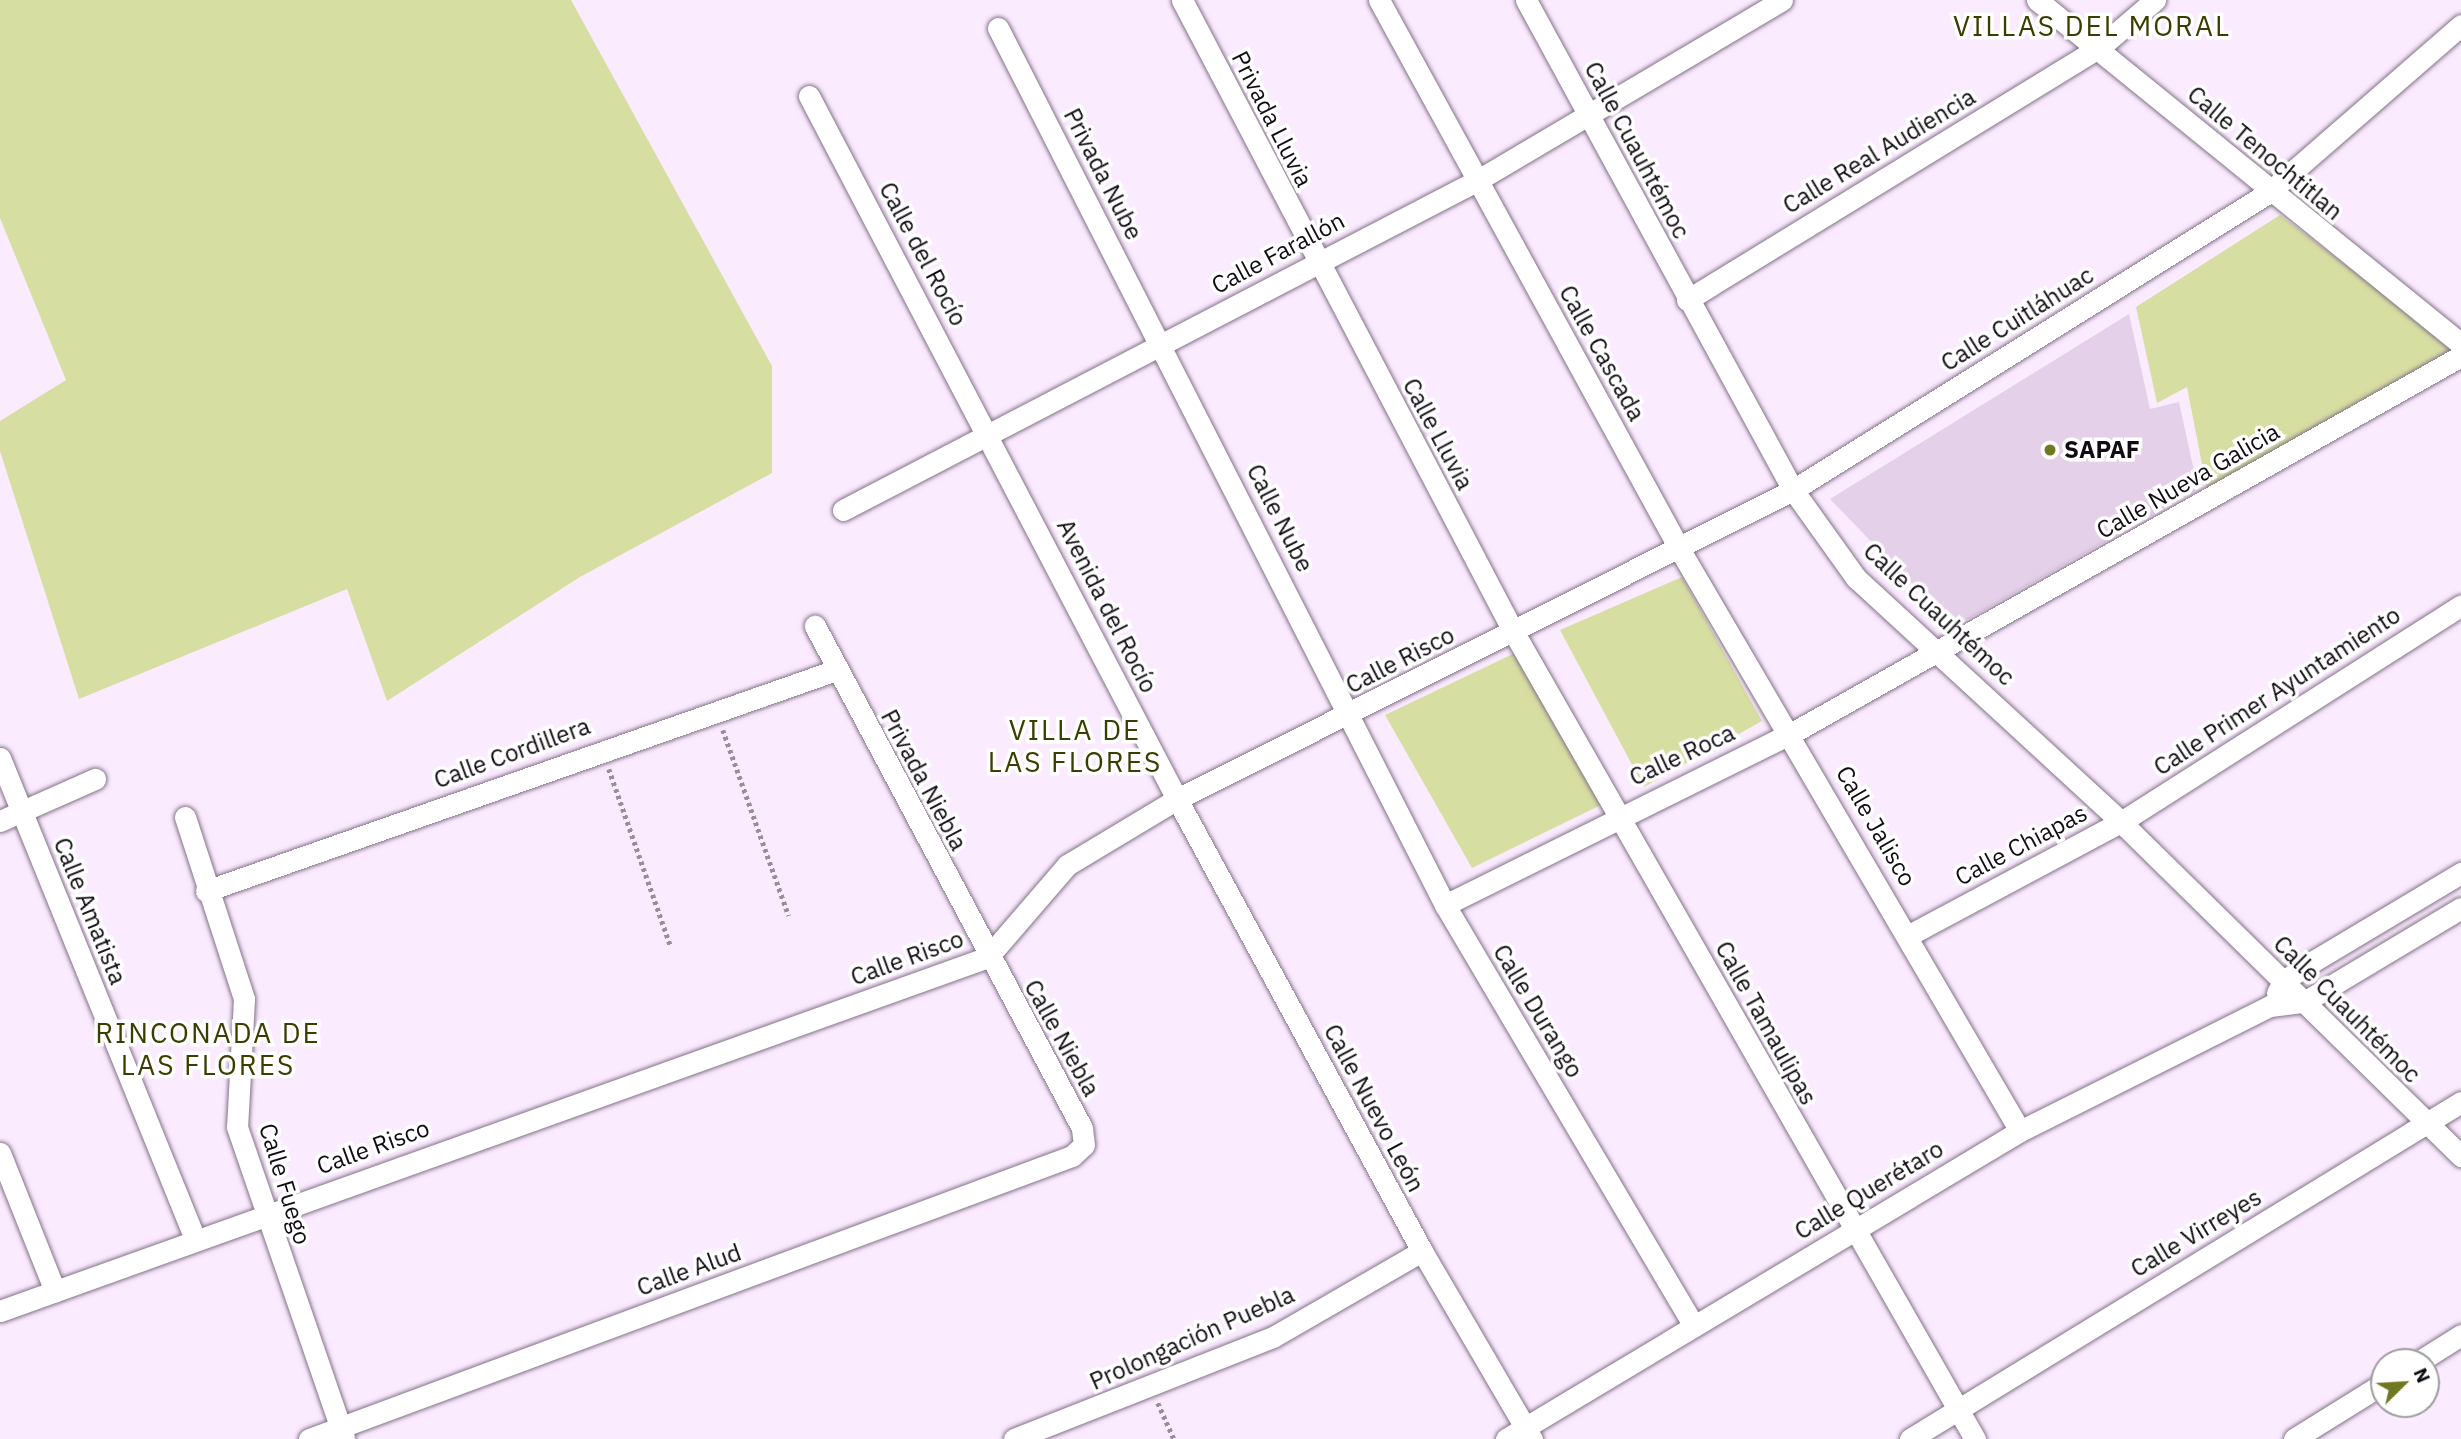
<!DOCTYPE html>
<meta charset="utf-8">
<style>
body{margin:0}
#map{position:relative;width:2461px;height:1439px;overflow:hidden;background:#fbebff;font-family:"IBM Plex Sans",sans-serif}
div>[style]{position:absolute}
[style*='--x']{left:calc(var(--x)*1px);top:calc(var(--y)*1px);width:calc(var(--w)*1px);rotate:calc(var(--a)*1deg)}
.green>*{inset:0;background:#d7dea2}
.building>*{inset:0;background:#e4d0e9}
.path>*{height:4.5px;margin-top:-2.25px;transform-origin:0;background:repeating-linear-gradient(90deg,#998d9c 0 3.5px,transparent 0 7px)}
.roads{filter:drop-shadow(0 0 2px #837287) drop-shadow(0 0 2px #837287)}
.street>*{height:21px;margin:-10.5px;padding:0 10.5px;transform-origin:10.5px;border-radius:10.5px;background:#fff}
.dots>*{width:19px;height:19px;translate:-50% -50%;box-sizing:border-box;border:4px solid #fefffe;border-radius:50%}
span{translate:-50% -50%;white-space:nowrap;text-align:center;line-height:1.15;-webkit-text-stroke:7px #fefffe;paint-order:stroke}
.street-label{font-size:24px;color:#110b13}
.poi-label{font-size:24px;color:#110b13;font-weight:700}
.left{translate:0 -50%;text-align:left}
.quarter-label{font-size:28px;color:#3a3e00;letter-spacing:2px}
.north{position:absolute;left:2370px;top:1348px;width:70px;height:70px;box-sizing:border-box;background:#fefffe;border:2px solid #9f9da0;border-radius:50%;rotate:66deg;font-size:19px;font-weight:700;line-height:28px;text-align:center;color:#110b13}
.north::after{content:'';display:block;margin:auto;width:24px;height:32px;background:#727822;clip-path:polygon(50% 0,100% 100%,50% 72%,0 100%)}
</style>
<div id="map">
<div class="green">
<i style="clip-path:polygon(0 0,571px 0,772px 366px,772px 473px,580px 577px,387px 701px,347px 589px,79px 699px,0 451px,0 421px,66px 380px,0 218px)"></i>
<i style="clip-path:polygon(2280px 215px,2456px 349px,2207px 490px,2187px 387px,2157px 403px,2136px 307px)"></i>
<i style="clip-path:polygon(1682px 577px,1762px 721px,1644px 787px,1560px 630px)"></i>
<i style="clip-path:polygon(1519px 651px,1607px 802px,1472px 868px,1385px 715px)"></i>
</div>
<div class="building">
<i style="clip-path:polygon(2129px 314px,2150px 409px,2179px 402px,2198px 489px,1954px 627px,1830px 499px)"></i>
</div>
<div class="path">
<i style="--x:723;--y:730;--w:197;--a:70.5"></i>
<i style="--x:609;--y:769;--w:188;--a:70.8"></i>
<i style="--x:1158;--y:1403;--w:39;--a:66"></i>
</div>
<div class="roads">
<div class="street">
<i style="--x:1182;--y:0;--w:713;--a:62.32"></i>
<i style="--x:1513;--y:631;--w:931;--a:60.24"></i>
<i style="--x:1379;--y:0;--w:627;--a:61.31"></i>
<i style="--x:1680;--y:550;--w:673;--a:59.66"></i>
<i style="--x:1526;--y:0;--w:558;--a:61.41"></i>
<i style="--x:1793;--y:490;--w:108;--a:54.4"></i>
<i style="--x:1856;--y:578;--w:360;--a:42.6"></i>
<i style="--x:2121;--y:822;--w:477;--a:44.5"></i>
<i style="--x:2037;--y:0;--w:546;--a:39.05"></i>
<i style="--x:998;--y:28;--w:984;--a:62.99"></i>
<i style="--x:1445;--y:905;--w:489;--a:59.4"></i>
<i style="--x:809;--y:96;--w:793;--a:62.37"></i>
<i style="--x:1177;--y:799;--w:514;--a:61.54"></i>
<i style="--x:1422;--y:1251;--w:218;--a:59.7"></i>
<i style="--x:1687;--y:300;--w:483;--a:-31.5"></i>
<i style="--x:2099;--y:48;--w:74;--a:-40.6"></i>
<i style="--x:843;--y:510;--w:716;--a:-27.46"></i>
<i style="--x:1478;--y:180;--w:353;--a:-30.6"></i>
<i style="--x:0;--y:758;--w:519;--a:67.93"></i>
<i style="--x:185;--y:817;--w:191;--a:72"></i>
<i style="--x:244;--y:999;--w:128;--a:93.1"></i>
<i style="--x:237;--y:1127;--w:329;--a:71"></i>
<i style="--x:0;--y:821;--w:104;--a:-23.9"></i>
<i style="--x:206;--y:891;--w:668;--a:-19.33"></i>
<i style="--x:1445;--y:905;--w:387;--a:-26.4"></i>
<i style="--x:1792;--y:733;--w:768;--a:-29.4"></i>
<i style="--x:1909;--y:935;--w:240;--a:-28.1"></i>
<i style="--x:2121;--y:822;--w:403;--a:-32.5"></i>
<i style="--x:2277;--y:993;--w:13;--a:-63"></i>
<i style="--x:2283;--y:981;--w:35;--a:-33"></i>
<i style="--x:2312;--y:962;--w:174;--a:-30.9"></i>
<i style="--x:0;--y:1153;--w:149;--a:68.3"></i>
<i style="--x:0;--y:1311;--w:1050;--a:-19.71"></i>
<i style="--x:988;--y:957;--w:121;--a:-49.3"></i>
<i style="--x:1067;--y:865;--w:128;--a:-31"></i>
<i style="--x:1177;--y:799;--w:689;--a:-26.64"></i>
<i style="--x:1793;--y:490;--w:560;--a:-32.02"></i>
<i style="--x:2268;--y:193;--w:256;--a:-41"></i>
<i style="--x:2418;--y:1362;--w:51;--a:-32.1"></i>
<i style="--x:309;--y:1439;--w:814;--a:-20.35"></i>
<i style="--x:1072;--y:1156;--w:16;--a:-43"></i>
<i style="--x:1084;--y:1145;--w:17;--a:-97"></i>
<i style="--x:1082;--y:1128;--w:569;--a:-118.01"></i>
<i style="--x:1014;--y:1439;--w:278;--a:-21.5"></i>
<i style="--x:1273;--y:1337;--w:172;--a:-30"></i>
<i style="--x:1506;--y:1439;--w:599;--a:-30.93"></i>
<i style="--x:2020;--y:1131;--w:280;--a:-26.6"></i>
<i style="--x:2270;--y:1006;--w:34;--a:-7"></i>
<i style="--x:2304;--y:1002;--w:183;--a:-30.9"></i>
<i style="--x:1910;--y:1439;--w:646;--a:-31.45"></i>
<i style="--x:2294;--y:1439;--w:106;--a:-31.9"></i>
</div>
</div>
<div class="dots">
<i style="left:2050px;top:450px;background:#727822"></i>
</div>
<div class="street-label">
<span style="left:1272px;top:119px;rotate:63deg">Privada Lluvia</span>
<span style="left:1637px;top:150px;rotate:62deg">Calle Cuauhtémoc</span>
<span style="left:1879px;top:151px;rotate:-31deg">Calle Real Audiencia</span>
<span style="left:2265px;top:153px;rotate:40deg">Calle Tenochtitlan</span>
<span style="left:1103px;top:174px;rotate:63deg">Privada Nube</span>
<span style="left:1278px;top:253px;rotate:-28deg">Calle Farallón</span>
<span style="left:923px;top:254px;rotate:62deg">Calle del Rocío</span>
<span style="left:2017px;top:319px;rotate:-32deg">Calle Cuitláhuac</span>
<span style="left:1602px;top:353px;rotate:61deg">Calle Cascada</span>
<span style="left:1438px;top:434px;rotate:62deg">Calle Lluvia</span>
<span style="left:2188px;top:481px;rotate:-30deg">Calle Nueva Galicia</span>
<span style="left:1280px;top:518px;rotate:63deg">Calle Nube</span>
<span style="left:1107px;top:606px;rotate:63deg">Avenida del Rocío</span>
<span style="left:1939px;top:614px;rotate:43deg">Calle Cuauhtémoc</span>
<span style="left:1400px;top:660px;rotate:-27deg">Calle Risco</span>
<span style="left:2277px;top:691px;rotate:-33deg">Calle Primer Ayuntamiento</span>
<span style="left:512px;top:753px;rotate:-20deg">Calle Cordillera</span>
<span style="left:1682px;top:755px;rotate:-25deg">Calle Roca</span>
<span style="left:924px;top:780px;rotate:62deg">Privada Niebla</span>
<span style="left:1876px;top:826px;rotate:60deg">Calle Jalisco</span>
<span style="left:2021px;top:845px;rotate:-28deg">Calle Chiapas</span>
<span style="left:90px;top:911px;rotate:68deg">Calle Amatista</span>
<span style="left:907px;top:958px;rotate:-20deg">Calle Risco</span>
<span style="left:2347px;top:1009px;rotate:45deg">Calle Cuauhtémoc</span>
<span style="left:1538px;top:1011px;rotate:59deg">Calle Durango</span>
<span style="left:1766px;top:1023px;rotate:61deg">Calle Tamaulipas</span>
<span style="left:1062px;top:1038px;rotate:61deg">Calle Niebla</span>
<span style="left:1374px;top:1108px;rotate:62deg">Calle Nuevo León</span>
<span style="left:373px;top:1147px;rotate:-20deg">Calle Risco</span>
<span style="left:285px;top:1184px;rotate:73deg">Calle Fuego</span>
<span style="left:1869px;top:1190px;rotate:-31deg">Calle Querétaro</span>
<span style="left:2196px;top:1233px;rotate:-31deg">Calle Virreyes</span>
<span style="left:689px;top:1270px;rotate:-20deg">Calle Alud</span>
<span style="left:1192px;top:1338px;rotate:-24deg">Prolongación Puebla</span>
</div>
<div class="poi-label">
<span class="left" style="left:2064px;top:450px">SAPAF</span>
</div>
<div class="quarter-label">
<span style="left:2092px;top:26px">VILLAS DEL MORAL</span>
<span style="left:1075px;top:746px">VILLA DE<br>LAS FLORES</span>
<span style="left:208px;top:1049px">RINCONADA DE<br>LAS FLORES</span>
</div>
<div class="north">N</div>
</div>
